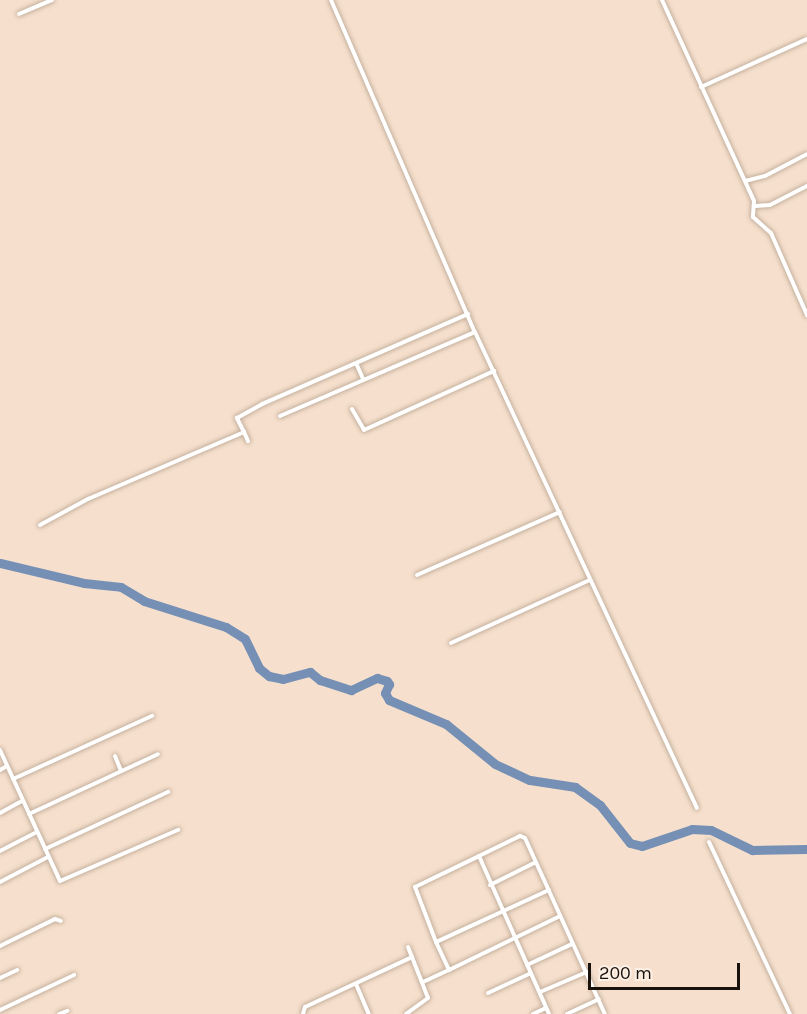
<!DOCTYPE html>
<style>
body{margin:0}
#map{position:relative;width:807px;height:1014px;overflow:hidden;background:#f6e0cd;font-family:Karla,sans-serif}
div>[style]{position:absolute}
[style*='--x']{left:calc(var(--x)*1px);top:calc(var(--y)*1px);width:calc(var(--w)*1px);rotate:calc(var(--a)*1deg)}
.river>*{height:9px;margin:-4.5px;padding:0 4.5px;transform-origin:4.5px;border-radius:4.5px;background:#7690b5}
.roads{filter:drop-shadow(0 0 2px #c5b09e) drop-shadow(0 0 2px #c5b09e)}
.street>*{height:4px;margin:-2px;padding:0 2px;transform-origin:2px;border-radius:2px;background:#fff}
span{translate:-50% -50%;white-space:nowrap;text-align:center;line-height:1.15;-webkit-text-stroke:4.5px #fdefe4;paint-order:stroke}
.scale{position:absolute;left:588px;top:963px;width:152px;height:27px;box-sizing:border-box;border:3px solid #19110b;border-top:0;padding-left:8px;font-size:18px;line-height:21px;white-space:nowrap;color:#19110b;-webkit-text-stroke:4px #fdefe4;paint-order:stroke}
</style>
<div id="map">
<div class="river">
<i style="--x:0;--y:563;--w:86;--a:13.4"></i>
<i style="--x:84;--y:583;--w:37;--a:6"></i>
<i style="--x:121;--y:587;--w:27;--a:31"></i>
<i style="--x:144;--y:601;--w:86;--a:17.6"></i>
<i style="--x:226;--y:627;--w:22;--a:32"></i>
<i style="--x:245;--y:639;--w:32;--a:64"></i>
<i style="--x:259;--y:668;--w:13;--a:39"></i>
<i style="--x:269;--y:676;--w:14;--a:12"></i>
<i style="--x:283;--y:679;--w:28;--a:-15"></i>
<i style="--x:310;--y:672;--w:13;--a:39"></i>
<i style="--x:320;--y:680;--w:33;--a:18"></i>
<i style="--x:351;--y:690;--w:29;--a:-25"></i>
<i style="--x:377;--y:678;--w:10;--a:17"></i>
<i style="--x:387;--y:681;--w:4;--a:56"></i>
<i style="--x:389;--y:684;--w:10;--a:114"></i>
<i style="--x:385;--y:693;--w:8;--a:60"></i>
<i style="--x:389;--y:700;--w:62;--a:22.8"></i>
<i style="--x:446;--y:724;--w:63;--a:39.2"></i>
<i style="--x:495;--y:764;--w:38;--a:25"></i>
<i style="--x:530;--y:780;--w:46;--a:8.8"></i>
<i style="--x:575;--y:787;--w:31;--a:36"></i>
<i style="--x:600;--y:805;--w:48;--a:51.7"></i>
<i style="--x:630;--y:843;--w:12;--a:14"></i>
<i style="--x:642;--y:846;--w:53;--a:-18.8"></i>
<i style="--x:692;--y:829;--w:19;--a:3"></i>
<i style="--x:711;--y:830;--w:46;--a:26"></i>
<i style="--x:752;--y:850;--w:55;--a:-1"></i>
</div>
<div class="roads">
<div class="street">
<i style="--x:331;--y:0;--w:362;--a:66.6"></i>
<i style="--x:475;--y:332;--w:525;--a:65"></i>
<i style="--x:662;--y:0;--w:221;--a:65.4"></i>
<i style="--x:754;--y:201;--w:16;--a:94"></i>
<i style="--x:753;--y:217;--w:24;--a:42"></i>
<i style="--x:771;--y:233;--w:90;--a:66.3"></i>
<i style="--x:19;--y:14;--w:36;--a:-23"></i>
<i style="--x:701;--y:87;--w:116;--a:-24.4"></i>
<i style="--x:745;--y:181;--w:21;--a:-14"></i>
<i style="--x:765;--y:176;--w:47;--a:-27.6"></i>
<i style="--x:755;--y:206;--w:15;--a:-4"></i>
<i style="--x:770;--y:205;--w:42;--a:-27.2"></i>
<i style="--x:356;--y:363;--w:17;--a:66"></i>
<i style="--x:352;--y:409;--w:24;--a:60"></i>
<i style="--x:364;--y:430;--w:143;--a:-24.4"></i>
<i style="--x:280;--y:416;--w:212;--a:-23.3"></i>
<i style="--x:244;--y:432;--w:10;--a:66"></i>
<i style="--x:40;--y:525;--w:55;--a:-28.4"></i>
<i style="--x:88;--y:499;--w:170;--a:-23.2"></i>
<i style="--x:244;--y:432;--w:16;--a:-117"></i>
<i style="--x:237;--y:418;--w:29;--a:-29"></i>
<i style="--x:262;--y:404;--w:225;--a:-23.6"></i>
<i style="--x:417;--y:575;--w:156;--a:-23.8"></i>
<i style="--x:451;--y:643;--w:153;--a:-24.4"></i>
<i style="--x:0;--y:750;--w:144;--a:65.4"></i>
<i style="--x:60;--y:881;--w:129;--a:-23.4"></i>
<i style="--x:115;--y:756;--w:16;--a:68"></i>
<i style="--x:0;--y:770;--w:8;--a:-30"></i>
<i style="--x:13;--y:779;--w:153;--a:-24.4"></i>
<i style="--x:0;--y:813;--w:25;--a:-29"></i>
<i style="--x:29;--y:814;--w:142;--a:-24.9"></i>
<i style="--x:709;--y:842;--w:190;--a:64.8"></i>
<i style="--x:45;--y:849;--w:136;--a:-24.9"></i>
<i style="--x:0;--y:851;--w:42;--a:-27.2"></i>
<i style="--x:479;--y:856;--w:46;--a:-26"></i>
<i style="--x:520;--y:836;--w:5;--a:22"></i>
<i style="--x:525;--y:838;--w:193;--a:65.6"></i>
<i style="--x:0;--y:882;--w:54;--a:-27.5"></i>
<i style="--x:490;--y:885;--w:51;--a:-26.6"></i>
<i style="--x:549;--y:890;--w:124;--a:155.3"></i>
<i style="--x:436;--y:942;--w:31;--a:65"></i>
<i style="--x:449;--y:970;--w:123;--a:-25.9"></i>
<i style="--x:436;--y:942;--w:59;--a:-110.9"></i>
<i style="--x:415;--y:887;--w:71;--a:-25.8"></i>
<i style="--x:479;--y:856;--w:173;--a:66.1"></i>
<i style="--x:0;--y:946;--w:61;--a:-26.1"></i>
<i style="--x:55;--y:919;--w:6;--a:18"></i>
<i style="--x:408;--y:947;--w:11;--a:68"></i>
<i style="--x:527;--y:965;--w:50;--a:-25"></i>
<i style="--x:0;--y:978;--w:19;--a:-25"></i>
<i style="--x:423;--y:982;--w:29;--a:-25"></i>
<i style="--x:356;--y:984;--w:33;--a:67"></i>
<i style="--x:540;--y:992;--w:51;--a:-23.1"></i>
<i style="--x:488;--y:993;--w:47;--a:-24.9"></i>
<i style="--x:0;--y:1010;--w:82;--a:-25.3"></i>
<i style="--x:59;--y:1014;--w:9;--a:-21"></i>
<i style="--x:303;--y:1014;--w:7;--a:-74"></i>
<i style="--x:305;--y:1007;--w:118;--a:-25"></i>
<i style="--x:412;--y:957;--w:44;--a:68.7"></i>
<i style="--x:428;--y:998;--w:27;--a:144"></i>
<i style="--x:533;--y:1014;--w:14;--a:-25"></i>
<i style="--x:567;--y:1014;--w:35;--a:-25"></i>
</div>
</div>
<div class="scale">200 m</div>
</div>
